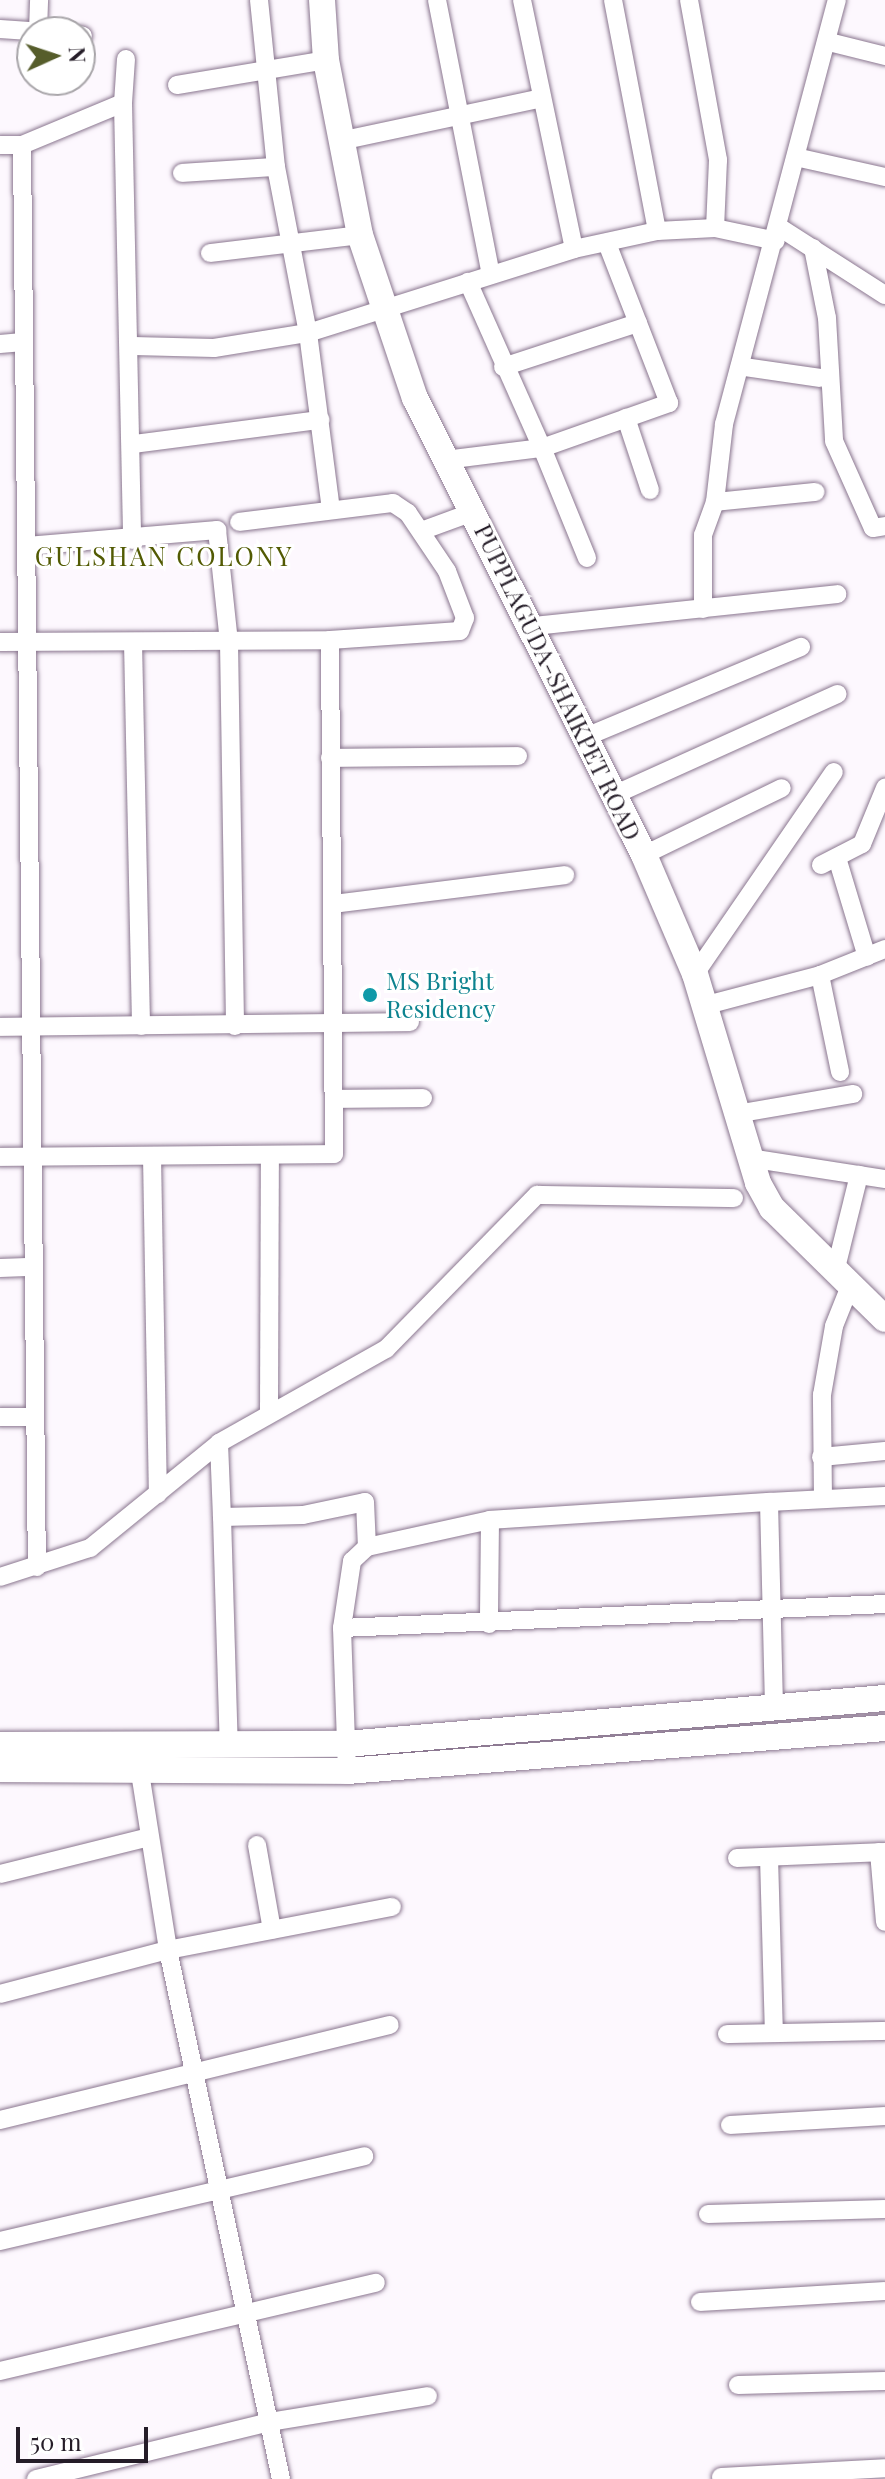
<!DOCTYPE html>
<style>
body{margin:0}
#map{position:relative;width:885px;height:2479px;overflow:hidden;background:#fdf8fe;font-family:"Playfair Display",serif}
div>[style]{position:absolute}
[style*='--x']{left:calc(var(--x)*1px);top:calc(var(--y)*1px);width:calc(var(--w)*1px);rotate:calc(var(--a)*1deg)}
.roads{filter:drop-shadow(0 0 2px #8a768f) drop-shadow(0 0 2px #8a768f)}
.street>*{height:18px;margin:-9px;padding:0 9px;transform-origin:9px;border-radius:9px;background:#fff}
.secondary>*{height:26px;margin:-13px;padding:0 13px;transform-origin:13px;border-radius:13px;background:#fff}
.dots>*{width:22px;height:22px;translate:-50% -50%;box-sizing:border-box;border:4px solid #fff;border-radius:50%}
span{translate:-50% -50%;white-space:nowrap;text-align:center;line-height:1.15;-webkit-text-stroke:6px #fff;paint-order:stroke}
.street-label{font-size:24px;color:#251d28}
.culture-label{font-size:24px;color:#0d838f}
.left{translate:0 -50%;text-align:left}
.neighbourhood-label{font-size:26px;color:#525a03;letter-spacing:2px}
.north{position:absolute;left:16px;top:16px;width:80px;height:80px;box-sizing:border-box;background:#fff;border:2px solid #a8a5a9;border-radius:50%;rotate:87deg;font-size:22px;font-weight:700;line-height:32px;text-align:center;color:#251d28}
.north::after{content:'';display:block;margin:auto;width:28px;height:36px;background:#565d2b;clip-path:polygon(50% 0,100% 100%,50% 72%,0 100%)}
.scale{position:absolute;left:16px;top:2427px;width:132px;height:36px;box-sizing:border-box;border:4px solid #251d28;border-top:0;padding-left:10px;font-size:24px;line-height:28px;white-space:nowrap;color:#251d28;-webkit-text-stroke:6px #fff;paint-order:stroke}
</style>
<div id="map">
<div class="roads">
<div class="street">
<i style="--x:259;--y:0;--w:168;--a:84.2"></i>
<i style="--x:276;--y:167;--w:169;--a:79.1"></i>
<i style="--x:308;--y:333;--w:177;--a:82.6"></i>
<i style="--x:437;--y:0;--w:279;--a:78.9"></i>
<i style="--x:522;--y:0;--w:254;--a:78.2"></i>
<i style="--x:613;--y:0;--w:235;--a:79.2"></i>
<i style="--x:689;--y:0;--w:163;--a:79.7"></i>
<i style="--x:718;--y:160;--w:68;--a:92.5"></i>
<i style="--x:0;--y:29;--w:44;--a:3.9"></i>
<i style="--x:38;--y:31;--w:31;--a:-88"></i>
<i style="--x:80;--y:35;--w:3;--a:18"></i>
<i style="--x:829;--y:42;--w:58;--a:14"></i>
<i style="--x:177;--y:85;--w:151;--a:-9.5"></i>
<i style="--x:123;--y:103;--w:44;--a:-86.1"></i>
<i style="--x:340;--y:141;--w:202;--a:-12"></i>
<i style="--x:0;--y:145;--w:22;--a:0"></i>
<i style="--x:22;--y:145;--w:109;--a:-22.6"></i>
<i style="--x:123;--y:103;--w:437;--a:88.8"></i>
<i style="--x:22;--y:145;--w:1422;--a:89.4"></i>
<i style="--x:800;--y:158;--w:87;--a:12.6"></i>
<i style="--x:182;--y:173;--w:94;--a:-3.7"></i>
<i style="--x:779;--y:227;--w:126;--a:32.7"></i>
<i style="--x:813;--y:248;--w:71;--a:78.7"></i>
<i style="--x:827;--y:318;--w:123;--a:86.7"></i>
<i style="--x:834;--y:441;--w:95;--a:65.9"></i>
<i style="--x:873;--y:528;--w:12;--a:-9"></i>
<i style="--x:210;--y:253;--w:151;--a:-6.8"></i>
<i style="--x:0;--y:344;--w:23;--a:-5"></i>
<i style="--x:133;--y:346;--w:81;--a:1.4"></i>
<i style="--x:214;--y:348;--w:95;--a:-9.1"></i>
<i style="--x:308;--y:333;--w:279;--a:-17.5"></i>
<i style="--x:574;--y:249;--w:85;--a:-12.2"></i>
<i style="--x:657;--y:231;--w:58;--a:-3"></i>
<i style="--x:715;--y:228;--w:62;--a:12"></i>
<i style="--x:503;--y:367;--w:142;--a:-18.1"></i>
<i style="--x:744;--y:367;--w:77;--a:8.2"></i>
<i style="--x:626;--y:418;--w:76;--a:71.6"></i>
<i style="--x:134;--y:444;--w:188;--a:-7.4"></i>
<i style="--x:445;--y:460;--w:98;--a:-7.1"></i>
<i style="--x:542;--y:448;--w:182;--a:-114"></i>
<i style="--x:715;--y:502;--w:101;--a:-5.7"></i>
<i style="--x:421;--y:531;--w:55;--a:-20.1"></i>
<i style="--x:27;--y:546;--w:191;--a:-4.8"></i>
<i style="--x:217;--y:530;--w:113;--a:83.9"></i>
<i style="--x:229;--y:642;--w:384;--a:89.1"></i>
<i style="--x:587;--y:558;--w:119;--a:-112.2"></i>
<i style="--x:542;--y:448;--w:135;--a:-19.5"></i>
<i style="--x:669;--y:403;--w:172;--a:-111.2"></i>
<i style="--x:703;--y:609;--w:74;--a:-90"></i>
<i style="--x:703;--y:535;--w:35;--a:-70"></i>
<i style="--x:715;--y:502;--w:79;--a:-83.4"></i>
<i style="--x:724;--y:424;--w:439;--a:-75.1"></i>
<i style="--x:534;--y:626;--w:305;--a:-6"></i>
<i style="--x:0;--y:642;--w:330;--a:-0.3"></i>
<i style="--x:330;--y:640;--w:130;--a:-4"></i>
<i style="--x:460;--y:631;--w:14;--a:-69"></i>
<i style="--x:465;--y:618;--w:50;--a:-111"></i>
<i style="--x:447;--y:571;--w:70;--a:-123.9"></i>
<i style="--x:408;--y:513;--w:18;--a:-146"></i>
<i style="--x:393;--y:503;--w:155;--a:173"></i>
<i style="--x:133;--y:642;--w:384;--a:88.8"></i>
<i style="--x:588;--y:736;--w:231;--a:-22.7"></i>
<i style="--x:330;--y:758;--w:188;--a:-0.6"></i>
<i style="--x:616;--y:794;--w:243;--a:-24.3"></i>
<i style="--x:644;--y:855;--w:153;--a:-25.9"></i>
<i style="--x:838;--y:861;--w:100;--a:73.2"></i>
<i style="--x:821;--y:865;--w:46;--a:-27.1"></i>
<i style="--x:862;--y:844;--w:61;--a:-67.7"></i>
<i style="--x:333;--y:904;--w:234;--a:-7.1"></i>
<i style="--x:695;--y:974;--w:245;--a:-55.5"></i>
<i style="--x:820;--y:975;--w:99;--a:78.3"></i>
<i style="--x:703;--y:1006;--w:121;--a:-14.8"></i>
<i style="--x:820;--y:975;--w:70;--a:-21.8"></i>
<i style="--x:0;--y:1027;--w:410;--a:-0.7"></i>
<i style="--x:334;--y:1099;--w:89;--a:-0.6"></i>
<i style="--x:736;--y:1114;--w:119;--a:-9.7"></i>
<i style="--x:152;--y:1156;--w:338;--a:89"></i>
<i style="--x:0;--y:1157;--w:334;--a:-0.5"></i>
<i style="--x:334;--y:1154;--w:514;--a:-90.45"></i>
<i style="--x:749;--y:1158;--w:138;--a:8.8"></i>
<i style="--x:0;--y:1268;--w:34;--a:-2"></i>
<i style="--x:835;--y:1272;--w:100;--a:-76.1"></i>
<i style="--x:269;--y:1413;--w:258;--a:-89.8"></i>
<i style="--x:0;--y:1417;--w:35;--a:0"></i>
<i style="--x:219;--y:1443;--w:74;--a:87.7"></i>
<i style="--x:222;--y:1517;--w:81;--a:-1.4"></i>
<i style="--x:303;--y:1515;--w:63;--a:-11.8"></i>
<i style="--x:365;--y:1502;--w:45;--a:87.5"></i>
<i style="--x:821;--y:1457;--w:64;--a:-5.4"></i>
<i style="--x:823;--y:1499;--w:104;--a:-90.6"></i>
<i style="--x:822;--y:1395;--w:70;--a:-80.1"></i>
<i style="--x:834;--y:1326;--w:43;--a:-68.2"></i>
<i style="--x:769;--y:1502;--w:116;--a:-3"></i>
<i style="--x:222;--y:1517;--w:230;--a:88.3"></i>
<i style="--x:490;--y:1520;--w:280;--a:-3.7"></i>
<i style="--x:769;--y:1502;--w:206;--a:88.6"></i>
<i style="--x:0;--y:1577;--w:95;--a:-17.9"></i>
<i style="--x:90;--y:1548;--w:166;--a:-39.1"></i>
<i style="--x:219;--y:1443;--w:192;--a:-29.4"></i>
<i style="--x:386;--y:1349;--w:216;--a:-45.6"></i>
<i style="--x:537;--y:1195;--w:197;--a:0.9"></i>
<i style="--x:342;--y:1628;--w:544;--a:-2.53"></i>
<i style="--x:138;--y:1760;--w:192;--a:81"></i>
<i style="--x:168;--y:1950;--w:541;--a:77.94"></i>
<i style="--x:347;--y:1771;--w:143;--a:-92"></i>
<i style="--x:342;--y:1628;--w:68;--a:-81.5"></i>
<i style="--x:352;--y:1561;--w:21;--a:-43"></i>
<i style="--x:367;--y:1547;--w:126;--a:-12.4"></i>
<i style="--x:490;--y:1520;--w:104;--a:90.6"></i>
<i style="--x:257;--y:1845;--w:86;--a:80"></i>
<i style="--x:879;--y:1852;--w:70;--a:85.1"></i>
<i style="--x:769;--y:1857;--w:175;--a:88.4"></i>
<i style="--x:737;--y:1858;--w:148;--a:-2.3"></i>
<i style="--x:0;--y:1874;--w:150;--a:-13.9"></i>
<i style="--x:0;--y:1994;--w:174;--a:-14.7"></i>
<i style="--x:168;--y:1950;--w:228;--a:-10.9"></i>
<i style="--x:727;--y:2034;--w:158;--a:-1.1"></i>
<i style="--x:0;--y:2120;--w:401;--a:-13.7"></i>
<i style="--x:730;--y:2125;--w:155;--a:-3.3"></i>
<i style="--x:708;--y:2214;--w:177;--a:-1.6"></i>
<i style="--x:0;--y:2241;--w:374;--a:-13.1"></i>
<i style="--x:700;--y:2302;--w:185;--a:-3.4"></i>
<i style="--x:0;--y:2371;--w:386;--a:-13.2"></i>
<i style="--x:738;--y:2385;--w:147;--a:-1.6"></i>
<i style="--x:721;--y:2477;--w:164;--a:-3.1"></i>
<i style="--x:36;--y:2479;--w:241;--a:-13.7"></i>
<i style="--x:270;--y:2422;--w:160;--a:-9.3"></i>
</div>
<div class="secondary">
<i style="--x:322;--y:0;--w:60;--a:86.2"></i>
<i style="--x:326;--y:60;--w:178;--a:79"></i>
<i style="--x:360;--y:235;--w:172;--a:71.4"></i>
<i style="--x:415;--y:398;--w:511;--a:63.38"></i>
<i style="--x:644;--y:855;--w:129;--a:66.8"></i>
<i style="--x:695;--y:974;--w:218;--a:73.2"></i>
<i style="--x:758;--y:1183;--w:29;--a:61"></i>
<i style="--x:772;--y:1208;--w:158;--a:44.5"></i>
<i style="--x:0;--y:1745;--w:346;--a:-0.2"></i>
<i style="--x:346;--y:1744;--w:541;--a:-4.88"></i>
<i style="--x:0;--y:1769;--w:347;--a:0.3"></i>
<i style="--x:347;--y:1771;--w:540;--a:-4.57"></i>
</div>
</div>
<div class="dots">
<i style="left:370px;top:995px;background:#0f9aa8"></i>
</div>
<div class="street-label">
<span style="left:558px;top:682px;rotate:64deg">PUPPLAGUDA-SHAIKPET ROAD</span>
</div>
<div class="culture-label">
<span class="left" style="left:386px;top:995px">MS Bright<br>Residency</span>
</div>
<div class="neighbourhood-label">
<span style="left:164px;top:556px">GULSHAN COLONY</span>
</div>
<div class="north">N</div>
<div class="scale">50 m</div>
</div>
